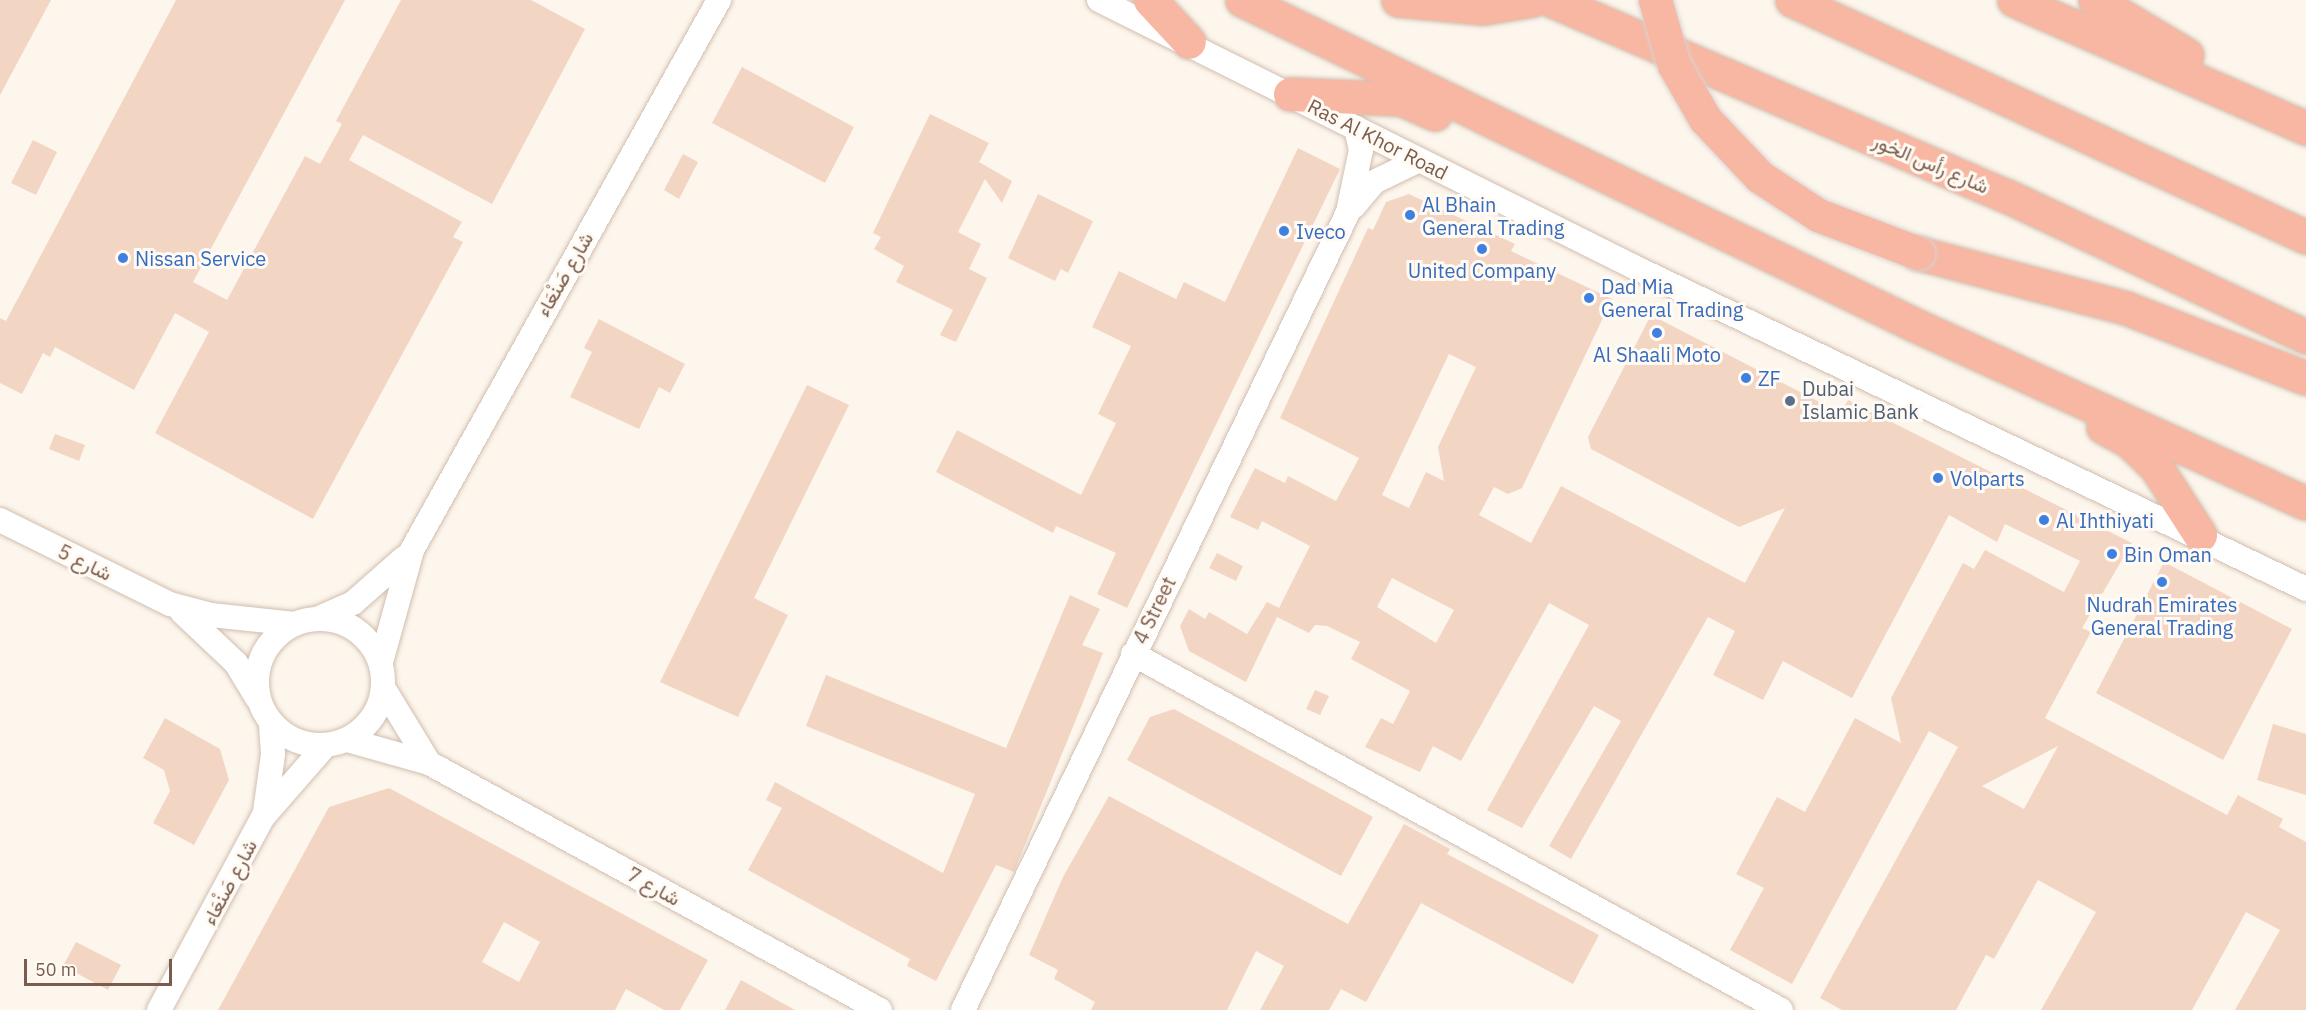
<!DOCTYPE html>
<meta charset="utf-8">
<style>
body{margin:0}
#map{position:relative;width:2306px;height:1010px;overflow:hidden;background:#fdf6ec;font-family:"IBM Plex Sans",Vazirmatn,sans-serif}
div>[style]{position:absolute}
[style*='--x']{left:calc(var(--x)*1px);top:calc(var(--y)*1px);width:calc(var(--w)*1px);rotate:calc(var(--a)*1deg)}
.building>*{inset:0;background:#f3d5c3}
.roads{filter:drop-shadow(0 0 2px #d1beb0) drop-shadow(0 0 2px #d1beb0)}
.minor>*{height:24px;margin:-12px;padding:0 12px;transform-origin:12px;border-radius:12px;background:#fff}
.minor>.ring{margin:-12px;padding:0;box-sizing:content-box;background:none;border:24px solid #fff;border-radius:50%}
.highway>*{height:33px;margin:-16.5px;padding:0 16.5px;transform-origin:16.5px;border-radius:16.5px;background:#f7b7a3}
.bridges{filter:drop-shadow(0 0 2px #dad1cd) drop-shadow(0 0 2px #dad1cd)}
.highway-bridge>*{height:33px;margin:-16.5px;padding:0 16.5px;transform-origin:16.5px;border-radius:16.5px;background:#f7b7a3}
.dots>*{width:16px;height:16px;translate:-50% -50%;box-sizing:border-box;border:3px solid #fffaf3;border-radius:50%}
span{translate:-50% -50%;white-space:nowrap;text-align:center;line-height:1.15;-webkit-text-stroke:6px #fffaf3;paint-order:stroke}
.street-label{font-size:20px;color:#7a5c4d}
.shop-label{font-size:20px;color:#366cbe}
.left{translate:0 -50%;text-align:left}
.service-label{font-size:20px;color:#4e5e75}
.scale{position:absolute;left:24px;top:959px;width:148px;height:27px;box-sizing:border-box;border:3px solid #7a5c4d;border-top:0;padding-left:8px;font-size:18px;line-height:21px;white-space:nowrap;color:#7a5c4d;-webkit-text-stroke:4px #fffaf3;paint-order:stroke}
</style>
<div id="map">
<div class="building">
<i style="clip-path:polygon(0 0,51px 0,0 95px)"></i>
<i style="clip-path:polygon(176px 0,345px 0,193px 282px,227px 300px,305px 156px,320px 164px,342px 124px,336px 121px,401px 0,531px 0,585px 29px,492px 204px,363px 135px,349px 160px,462px 222px,453px 237px,463px 242px,313px 519px,155px 433px,209px 332px,175px 313px,134px 390px,55px 347px,50px 357px,43px 353px,22px 394px,0 383px,0 318px,6px 321px)"></i>
<i style="clip-path:polygon(742px 67px,854px 127px,825px 183px,712px 123px)"></i>
<i style="clip-path:polygon(930px 114px,989px 143px,979px 162px,1012px 181px,1002px 203px,985px 179px,958px 232px,981px 244px,969px 269px,987px 278px,956px 342px,940px 335px,953px 310px,896px 282px,904px 266px,874px 249px,881px 237px,873px 233px)"></i>
<i style="clip-path:polygon(33px 140px,57px 152px,36px 195px,11px 183px)"></i>
<i style="clip-path:polygon(1298px 148px,1340px 169px,1127px 608px,1097px 594px,1116px 553px,1056px 526px,1053px 533px,936px 472px,957px 430px,1081px 495px,1116px 423px,1098px 414px,1131px 346px,1092px 327px,1119px 271px,1176px 299px,1184px 282px,1225px 302px)"></i>
<i style="clip-path:polygon(683px 154px,698px 162px,679px 199px,664px 190px)"></i>
<i style="clip-path:polygon(1038px 194px,1093px 221px,1068px 273px,1061px 269px,1055px 281px,1008px 258px)"></i>
<i style="clip-path:polygon(evenodd,1409px 194px,1515px 244px,1511px 251px,1612px 299px,1522px 488px,1508px 494px,1494px 487px,1479px 515px,1531px 543px,1561px 486px,1745px 583px,1785px 508px,1739px 527px,1591px 449px,1588px 437px,1651px 315px,1841px 413px,1848px 400px,2132px 543px,2082px 628px,2091px 632px,2045px 718px,2227px 815px,2238px 795px,2283px 819px,2279px 827px,2306px 842px,2306px 1010px,2235px 1010px,2280px 930px,2246px 912px,2192px 1010px,2041px 1010px,2096px 912px,2038px 880px,1994px 959px,1986px 955px,1956px 1010px,1842px 1010px,1820px 998px,1958px 747px,1929px 731px,1792px 984px,1730px 950px,1764px 888px,1736px 874px,1777px 797px,1805px 812px,1855px 718px,1901px 743px,1891px 698px,1963px 563px,1974px 569px,1985px 550px,2064px 592px,2080px 561px,2005px 524px,1997px 542px,1949px 515px,1852px 698px,1783px 661px,1763px 700px,1713px 675px,1735px 631px,1708px 617px,1571px 859px,1549px 846px,1621px 721px,1594px 706px,1522px 828px,1487px 810px,1589px 625px,1549px 603px,1461px 761px,1433px 746px,1420px 772px,1365px 747px,1381px 718px,1393px 724px,1410px 691px,1351px 659px,1360px 642px,1327px 626px,1315px 625px,1309px 633px,1277px 617px,1246px 682px,1189px 651px,1180px 626px,1189px 609px,1205px 619px,1209px 612px,1247px 634px,1267px 602px,1279px 608px,1310px 546px,1262px 521px,1258px 530px,1230px 517px,1255px 468px,1285px 483px,1288px 476px,1336px 501px,1359px 458px,1280px 418px,1368px 228px,1373px 230px,1386px 202px,1409px 194px,1449px 354px,1476px 367px,1438px 447px,1444px 481px,1426px 472px,1409px 508px,1382px 495px,1449px 354px,1409px 194px,1392px 578px,1454px 610px,1436px 643px,1377px 607px,1392px 578px,1409px 194px,2058px 746px,2024px 809px,1982px 786px,2058px 746px)"></i>
<i style="clip-path:polygon(599px 319px,685px 364px,670px 393px,659px 387px,639px 429px,570px 397px,592px 352px,584px 348px)"></i>
<i style="clip-path:polygon(807px 385px,849px 405px,754px 598px,788px 615px,738px 717px,660px 682px)"></i>
<i style="clip-path:polygon(55px 434px,85px 445px,79px 461px,49px 449px)"></i>
<i style="clip-path:polygon(1217px 553px,1243px 566px,1236px 581px,1209px 568px)"></i>
<i style="clip-path:polygon(2164px 562px,2292px 629px,2223px 760px,2096px 693px)"></i>
<i style="clip-path:polygon(1070px 595px,1100px 609px,1082px 645px,1103px 653px,1014px 872px,996px 865px,936px 981px,907px 966px,910px 959px,748px 870px,782px 808px,766px 800px,775px 782px,943px 873px,975px 794px,806px 726px,826px 675px,1006px 748px)"></i>
<i style="clip-path:polygon(1315px 690px,1329px 696px,1320px 715px,1306px 709px)"></i>
<i style="clip-path:polygon(1174px 709px,1373px 817px,1341px 876px,1127px 760px,1150px 717px)"></i>
<i style="clip-path:polygon(165px 718px,220px 749px,229px 780px,194px 845px,153px 823px,170px 791px,164px 770px,143px 758px)"></i>
<i style="clip-path:polygon(2273px 724px,2306px 734px,2306px 795px,2257px 780px)"></i>
<i style="clip-path:polygon(evenodd,389px 788px,708px 960px,680px 1010px,664px 1010px,626px 989px,615px 1010px,218px 1010px,329px 807px,389px 788px,504px 922px,540px 942px,519px 982px,482px 962px,504px 922px)"></i>
<i style="clip-path:polygon(1109px 796px,1348px 924px,1404px 824px,1450px 849px,1447px 854px,1599px 935px,1573px 984px,1421px 903px,1366px 1002px,1341px 989px,1329px 1010px,1260px 1010px,1284px 966px,1256px 951px,1227px 1010px,1091px 1010px,1095px 1002px,1054px 979px,1058px 970px,1029px 955px,1063px 877px)"></i>
<i style="clip-path:polygon(76px 942px,121px 965px,108px 990px,63px 966px)"></i>
<i style="clip-path:polygon(741px 980px,795px 1010px,725px 1010px)"></i>
</div>
<div class="roads">
<div class="minor">
<i style="--x:1099;--y:0;--w:598;--a:26.52"></i>
<i style="--x:1634;--y:267;--w:745;--a:25.6"></i>
<i style="--x:1354;--y:206;--w:31;--a:-50"></i>
<i style="--x:1374;--y:182;--w:48;--a:-26"></i>
<i style="--x:0;--y:520;--w:190;--a:26.3"></i>
<i style="--x:170;--y:604;--w:42;--a:15"></i>
<i style="--x:211;--y:615;--w:84;--a:6.1"></i>
<i style="--x:182;--y:612;--w:74;--a:43.4"></i>
<i style="--x:236;--y:663;--w:41;--a:59"></i>
<i class="ring" style="left:257px;top:619px;width:102px;height:102px"></i>
<i style="--x:317;--y:619;--w:39;--a:-24"></i>
<i style="--x:353;--y:603;--w:68;--a:-41.4"></i>
<i style="--x:1133;--y:654;--w:739;--a:28.78"></i>
<i style="--x:381;--y:662;--w:116;--a:-74.5"></i>
<i style="--x:412;--y:550;--w:630;--a:-60.83"></i>
<i style="--x:384;--y:689;--w:87;--a:58.7"></i>
<i style="--x:347;--y:740;--w:85;--a:15.7"></i>
<i style="--x:429;--y:763;--w:514;--a:28.71"></i>
<i style="--x:265;--y:812;--w:59;--a:-82.1"></i>
<i style="--x:273;--y:754;--w:32;--a:-94"></i>
<i style="--x:159;--y:1010;--w:219;--a:-61.7"></i>
<i style="--x:263;--y:817;--w:94;--a:-48.9"></i>
<i style="--x:963;--y:1010;--w:886;--a:-64.24"></i>
<i style="--x:1348;--y:212;--w:63;--a:-78.2"></i>
<i style="--x:1361;--y:150;--w:23;--a:-103"></i>
</div>
<div class="highway">
<i style="--x:1150;--y:0;--w:57;--a:47.1"></i>
<i style="--x:1242;--y:0;--w:750;--a:25.78"></i>
<i style="--x:1917;--y:326;--w:427;--a:24.5"></i>
<i style="--x:1398;--y:0;--w:85;--a:5.4"></i>
<i style="--x:1483;--y:8;--w:50;--a:-9.3"></i>
<i style="--x:1551;--y:0;--w:496;--a:23.3"></i>
<i style="--x:2007;--y:196;--w:331;--a:25.2"></i>
<i style="--x:1792;--y:0;--w:566;--a:24.75"></i>
<i style="--x:2014;--y:0;--w:319;--a:23.7"></i>
<i style="--x:2095;--y:0;--w:107;--a:30.9"></i>
<i style="--x:1290;--y:94;--w:111;--a:2.6"></i>
<i style="--x:1401;--y:99;--w:37;--a:24"></i>
<i style="--x:1918;--y:253;--w:215;--a:14.8"></i>
<i style="--x:2126;--y:308;--w:193;--a:21.3"></i>
<i style="--x:2103;--y:427;--w:30;--a:28"></i>
<i style="--x:2129;--y:441;--w:37;--a:44"></i>
<i style="--x:2156;--y:467;--w:81;--a:57.1"></i>
</div>
</div>
<div class="bridges">
<div class="highway-bridge">
<i style="--x:1655;--y:0;--w:68;--a:73.7"></i>
<i style="--x:1674;--y:65;--w:62;--a:60.1"></i>
<i style="--x:1705;--y:119;--w:80;--a:46.5"></i>
<i style="--x:1760;--y:177;--w:69;--a:33.2"></i>
<i style="--x:1818;--y:215;--w:107;--a:20.8"></i>
</div>
</div>
<div class="dots">
<i style="left:1410px;top:215px;background:#3f7fe0"></i>
<i style="left:1284px;top:231px;background:#3f7fe0"></i>
<i style="left:1482px;top:249px;background:#3f7fe0"></i>
<i style="left:123px;top:258px;background:#3f7fe0"></i>
<i style="left:1589px;top:298px;background:#3f7fe0"></i>
<i style="left:1657px;top:333px;background:#3f7fe0"></i>
<i style="left:1746px;top:378px;background:#3f7fe0"></i>
<i style="left:1790px;top:401px;background:#5c6f8a"></i>
<i style="left:1938px;top:478px;background:#3f7fe0"></i>
<i style="left:2044px;top:520px;background:#3f7fe0"></i>
<i style="left:2112px;top:554px;background:#3f7fe0"></i>
<i style="left:2162px;top:582px;background:#3f7fe0"></i>
</div>
<div class="street-label">
<span style="left:1378px;top:139px;rotate:27deg">Ras Al Khor Road</span>
<span style="left:1931px;top:163px;rotate:23deg">شارع رأس الخور</span>
<span style="left:564px;top:274px;rotate:-60deg">شارع صَنْعَاء</span>
<span style="left:85px;top:562px;rotate:26deg">شارع 5</span>
<span style="left:1154px;top:610px;rotate:-64deg">4 Street</span>
<span style="left:229px;top:882px;rotate:-62deg">شارع صَنْعَاء</span>
<span style="left:654px;top:886px;rotate:29deg">شارع 7</span>
</div>
<div class="shop-label">
<span class="left" style="left:1422px;top:216px">Al Bhain<br>General Trading</span>
<span class="left" style="left:1296px;top:231px">Iveco</span>
<span class="left" style="left:135px;top:258px">Nissan Service</span>
<span style="left:1482px;top:270px">United Company</span>
<span class="left" style="left:1601px;top:298px">Dad Mia<br>General Trading</span>
<span style="left:1657px;top:354px">Al Shaali Moto</span>
<span class="left" style="left:1758px;top:378px">ZF</span>
<span class="left" style="left:1950px;top:478px">Volparts</span>
<span class="left" style="left:2056px;top:520px">Al Ihthiyati</span>
<span class="left" style="left:2124px;top:554px">Bin Oman</span>
<span style="left:2162px;top:616px">Nudrah Emirates<br>General Trading</span>
</div>
<div class="service-label">
<span class="left" style="left:1802px;top:400px">Dubai<br>Islamic Bank</span>
</div>
<div class="scale">50 m</div>
</div>
